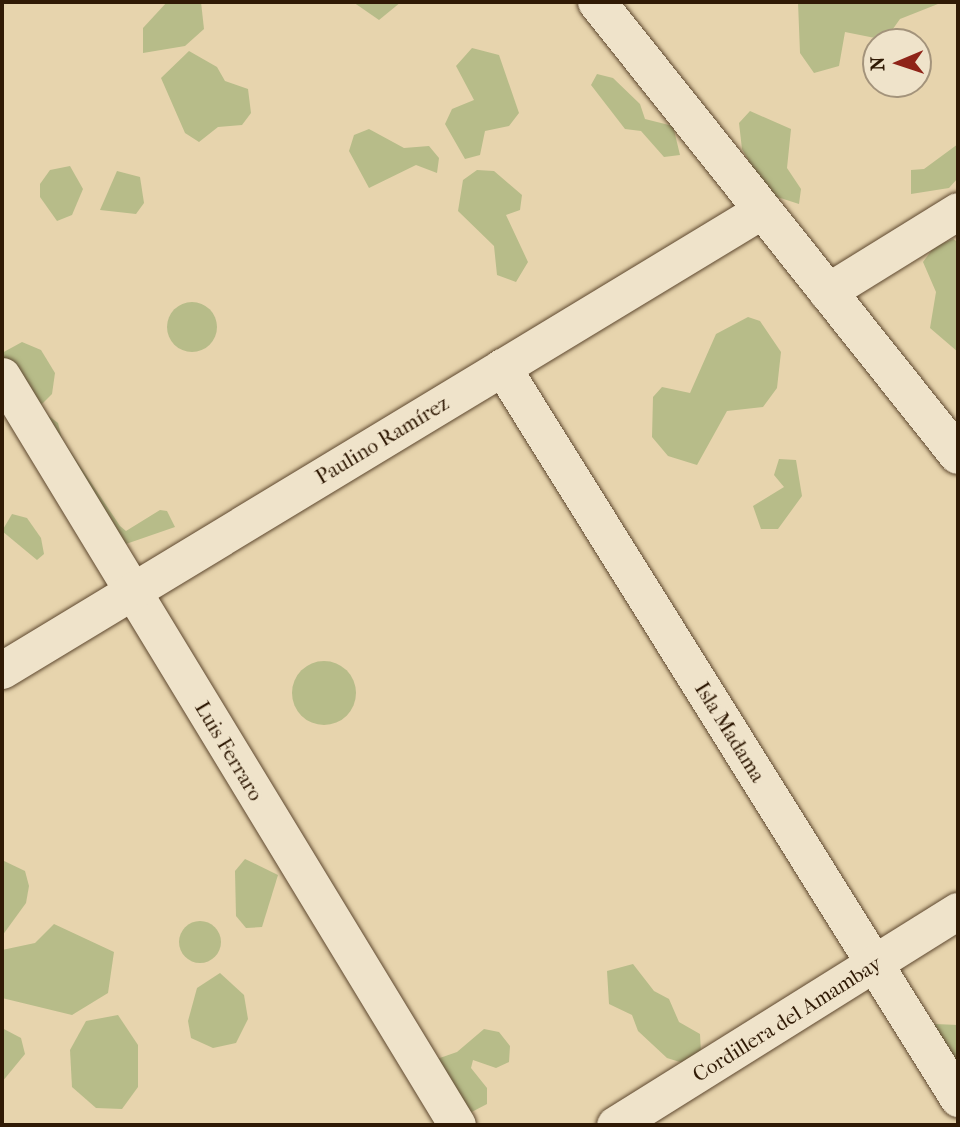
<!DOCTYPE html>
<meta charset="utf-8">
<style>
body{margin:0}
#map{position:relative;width:960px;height:1127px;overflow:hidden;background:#e7d4ad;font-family:"IM FELL French Canon",serif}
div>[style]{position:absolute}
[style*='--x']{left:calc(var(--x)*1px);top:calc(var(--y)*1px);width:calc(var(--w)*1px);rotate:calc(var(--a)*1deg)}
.green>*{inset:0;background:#b7bc89}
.round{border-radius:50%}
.roads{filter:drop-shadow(0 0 2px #5e482f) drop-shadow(0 0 2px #5e482f)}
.street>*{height:37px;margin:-18.5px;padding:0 18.5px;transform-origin:18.5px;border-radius:18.5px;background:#efe3ca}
.secondary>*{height:38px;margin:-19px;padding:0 19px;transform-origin:19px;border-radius:19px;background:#efe3ca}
span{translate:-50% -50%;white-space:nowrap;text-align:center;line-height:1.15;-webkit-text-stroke:6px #efe3ca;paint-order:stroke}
.street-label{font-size:21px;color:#301a05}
.frame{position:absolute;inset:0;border:4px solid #301a05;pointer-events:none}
.north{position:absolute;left:862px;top:28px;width:70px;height:70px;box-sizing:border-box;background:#efe3ca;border:2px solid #a3937b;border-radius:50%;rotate:268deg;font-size:19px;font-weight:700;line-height:28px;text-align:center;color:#301a05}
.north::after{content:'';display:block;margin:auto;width:24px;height:32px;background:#8f2418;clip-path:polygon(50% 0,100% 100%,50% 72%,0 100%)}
</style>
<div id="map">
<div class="green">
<i style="clip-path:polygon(167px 2px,201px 2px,204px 29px,185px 46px,143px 53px,143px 28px)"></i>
<i style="clip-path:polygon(353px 2px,401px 2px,379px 20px)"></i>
<i style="clip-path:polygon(798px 2px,943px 2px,900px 19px,885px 40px,845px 32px,839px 66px,814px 73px,800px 53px)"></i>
<i style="clip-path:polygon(472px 48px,499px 55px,519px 113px,509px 126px,485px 131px,480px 155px,465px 159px,445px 124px,452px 109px,474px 100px,456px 66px)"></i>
<i style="clip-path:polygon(189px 51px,217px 67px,225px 81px,248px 89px,251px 113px,242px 125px,218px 127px,199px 142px,185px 133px,161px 78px)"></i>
<i style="clip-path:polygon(597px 74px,613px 78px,640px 104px,645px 119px,673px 126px,680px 155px,664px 157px,641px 131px,625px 129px,591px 85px)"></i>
<i style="clip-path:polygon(750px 111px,791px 129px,787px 168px,801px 189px,799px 204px,768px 194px,742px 149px,739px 123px)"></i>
<i style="clip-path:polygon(369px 129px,404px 148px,429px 146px,439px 158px,437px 173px,416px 165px,369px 188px,349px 151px,354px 135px)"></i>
<i style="clip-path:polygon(958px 144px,958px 178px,949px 188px,911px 194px,911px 170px,924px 169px)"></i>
<i style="clip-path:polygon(70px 166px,83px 189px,72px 215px,57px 221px,40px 197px,40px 184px,50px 170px)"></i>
<i style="clip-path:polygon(477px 170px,494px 171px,522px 195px,520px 210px,506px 215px,528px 262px,516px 282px,497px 275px,494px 246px,458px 211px,463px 180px)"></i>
<i style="clip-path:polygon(117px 171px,140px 177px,144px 203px,136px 214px,100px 210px)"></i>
<i style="clip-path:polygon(953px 239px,958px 242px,958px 352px,930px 328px,936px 292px,923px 262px,934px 247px)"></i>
<i class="round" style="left:167px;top:302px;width:50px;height:50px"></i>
<i style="clip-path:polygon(748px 317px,760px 321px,781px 352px,777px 388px,763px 407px,727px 411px,697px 465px,668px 456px,652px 437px,653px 397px,662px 387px,690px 393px,716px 334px)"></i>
<i style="clip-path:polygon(22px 342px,41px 350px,55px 373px,52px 394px,40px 406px,2px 377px,2px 353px)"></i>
<i style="clip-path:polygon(45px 413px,58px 423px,62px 439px,120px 526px,126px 531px,160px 510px,167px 511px,175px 527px,123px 545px)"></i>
<i style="clip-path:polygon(779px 459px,796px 460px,802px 496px,778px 529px,761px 529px,753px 506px,784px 487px,774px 475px)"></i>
<i style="clip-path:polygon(12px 514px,27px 518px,41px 538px,44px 554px,37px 560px,2px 531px)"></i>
<i class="round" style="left:292px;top:661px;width:64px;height:64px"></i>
<i style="clip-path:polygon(245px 859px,278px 875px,262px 927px,246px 928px,236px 916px,235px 871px)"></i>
<i style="clip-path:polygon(2px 860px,25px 871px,29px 886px,26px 903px,2px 936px)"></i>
<i class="round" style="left:179px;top:921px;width:42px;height:42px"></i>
<i style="clip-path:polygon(54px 924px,114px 952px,108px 993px,72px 1015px,2px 998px,2px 950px,35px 943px)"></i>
<i style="clip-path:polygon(633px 964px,654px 991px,669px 999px,679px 1022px,700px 1034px,701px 1052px,683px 1063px,667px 1058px,638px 1031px,632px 1015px,609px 1004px,607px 971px)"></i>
<i style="clip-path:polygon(220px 973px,244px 995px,248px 1019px,236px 1043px,213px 1048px,191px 1038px,188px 1021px,197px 988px)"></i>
<i style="clip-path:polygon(118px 1015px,138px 1045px,138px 1087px,122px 1109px,96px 1108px,72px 1087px,70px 1050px,86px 1021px)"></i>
<i style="clip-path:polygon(935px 1024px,958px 1025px,958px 1092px,929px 1032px)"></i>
<i style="clip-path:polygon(2px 1028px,21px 1038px,25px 1054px,2px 1082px)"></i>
<i style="clip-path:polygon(484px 1029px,499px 1032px,510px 1046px,509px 1062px,496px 1068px,473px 1060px,471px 1068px,487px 1088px,487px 1104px,466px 1115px,434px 1060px,457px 1052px)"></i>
</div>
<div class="roads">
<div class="street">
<i style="--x:827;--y:292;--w:154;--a:-31.7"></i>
<i style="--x:502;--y:367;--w:862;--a:58.04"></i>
<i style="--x:2;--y:376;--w:876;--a:58.72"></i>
<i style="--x:2;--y:670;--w:888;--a:-31.18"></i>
<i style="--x:615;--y:1125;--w:404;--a:-32"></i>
</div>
<div class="secondary">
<i style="--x:597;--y:2;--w:579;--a:51.45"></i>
</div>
</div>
<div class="street-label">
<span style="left:382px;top:440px;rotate:-31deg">Paulino Ramírez</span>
<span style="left:730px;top:732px;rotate:58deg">Isla Madama</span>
<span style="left:229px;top:751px;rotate:59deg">Luis Ferraro</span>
<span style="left:787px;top:1019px;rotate:-32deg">Cordillera del Amambay</span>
</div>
<div class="frame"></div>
<div class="north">N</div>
</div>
